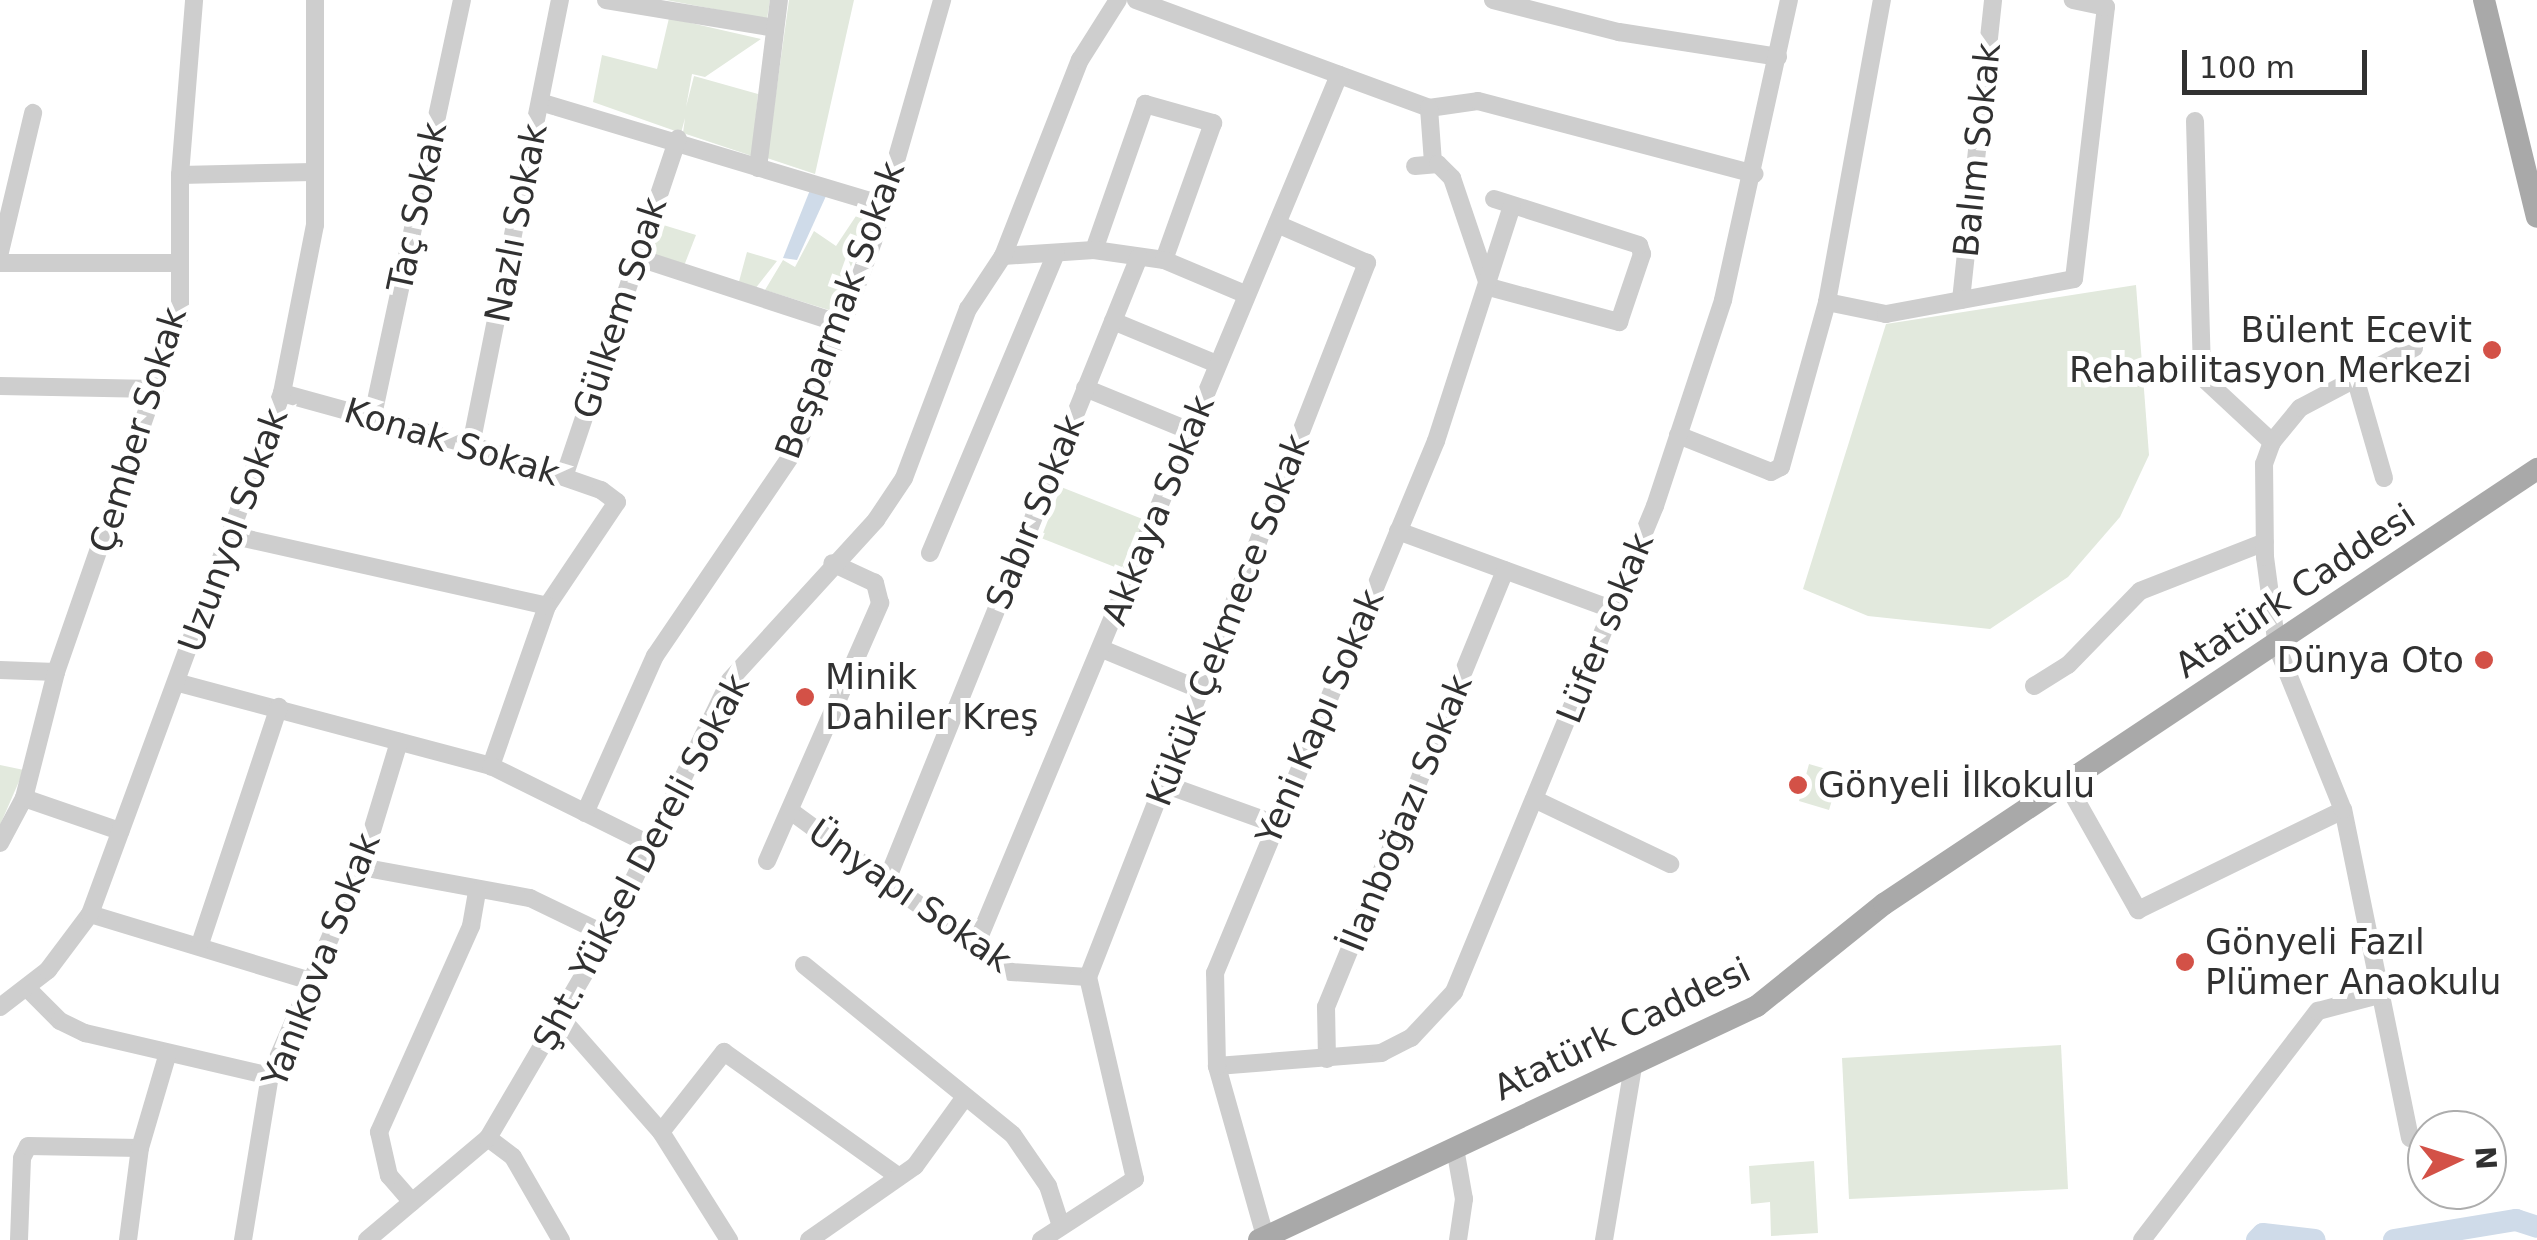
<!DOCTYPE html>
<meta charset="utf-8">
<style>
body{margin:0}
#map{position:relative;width:2537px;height:1240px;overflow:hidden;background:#fff;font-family:"DejaVu Sans",sans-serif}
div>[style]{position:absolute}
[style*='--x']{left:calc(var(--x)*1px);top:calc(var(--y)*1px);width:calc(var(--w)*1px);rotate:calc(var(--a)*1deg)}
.green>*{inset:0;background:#e2e9dd}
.water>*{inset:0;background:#cfdbe9}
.river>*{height:22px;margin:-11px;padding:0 11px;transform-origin:11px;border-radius:11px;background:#cfdbe9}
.minor>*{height:18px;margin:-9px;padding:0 9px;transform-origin:9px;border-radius:9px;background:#cecece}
.major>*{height:22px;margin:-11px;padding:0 11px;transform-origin:11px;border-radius:11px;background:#a9a9a9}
.dots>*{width:28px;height:28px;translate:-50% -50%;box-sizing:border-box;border:5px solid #fff;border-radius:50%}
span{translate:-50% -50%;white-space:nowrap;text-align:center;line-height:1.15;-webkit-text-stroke:10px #fff;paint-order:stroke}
.street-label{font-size:35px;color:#313131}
.poi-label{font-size:35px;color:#313131}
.right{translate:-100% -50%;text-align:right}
.left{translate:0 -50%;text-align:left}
.north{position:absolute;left:2407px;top:1110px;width:100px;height:100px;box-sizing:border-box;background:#fff;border:2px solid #adadad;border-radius:50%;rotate:86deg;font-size:28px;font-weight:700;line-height:40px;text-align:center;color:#313131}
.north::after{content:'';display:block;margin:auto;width:35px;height:45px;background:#d35147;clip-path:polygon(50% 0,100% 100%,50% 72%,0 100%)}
.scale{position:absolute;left:2182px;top:50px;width:185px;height:45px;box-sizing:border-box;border:5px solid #313131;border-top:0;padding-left:12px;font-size:30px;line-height:35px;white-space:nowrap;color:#313131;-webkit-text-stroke:8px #fff;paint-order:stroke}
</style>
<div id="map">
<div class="green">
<i style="clip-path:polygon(666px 0,770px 0,767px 19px)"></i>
<i style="clip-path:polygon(789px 0,854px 0,815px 174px,767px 158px)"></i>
<i style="clip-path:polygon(669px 18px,761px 39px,705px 77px,692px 74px,686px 107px,694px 76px,758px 94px,752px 156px,683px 133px,685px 118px,681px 133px,593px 102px,602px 55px,657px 69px)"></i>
<i style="clip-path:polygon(860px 210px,873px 215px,832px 311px,765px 290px,783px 260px,795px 267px,814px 231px,836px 246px)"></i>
<i style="clip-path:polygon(660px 224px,696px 235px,682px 271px,647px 258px)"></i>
<i style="clip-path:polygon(747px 252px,777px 261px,751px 294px,737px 289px)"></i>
<i style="clip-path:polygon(2136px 285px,2149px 455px,2120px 517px,2068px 577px,1990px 629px,1868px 616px,1803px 589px,1886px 324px)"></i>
<i style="clip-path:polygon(1061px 487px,1145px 520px,1125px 571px,1041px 538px)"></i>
<i style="clip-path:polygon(1809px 764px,1840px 773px,1829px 810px,1799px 801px)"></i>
<i style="clip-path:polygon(0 765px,24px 770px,0 825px)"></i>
<i style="clip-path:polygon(2061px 1045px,2068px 1189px,1849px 1199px,1842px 1058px)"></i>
<i style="clip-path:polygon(1814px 1161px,1818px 1233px,1771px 1236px,1770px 1202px,1751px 1204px,1749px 1166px)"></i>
</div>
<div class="water">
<i style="clip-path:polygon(810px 190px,826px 196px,797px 260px,783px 258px)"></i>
</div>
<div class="river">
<i style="--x:2257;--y:1240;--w:8;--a:-45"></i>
<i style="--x:2263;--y:1234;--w:52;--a:6.6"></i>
<i style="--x:2394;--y:1240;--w:124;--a:-9.3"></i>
<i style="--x:2516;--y:1220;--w:22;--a:18"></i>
</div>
<div class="minor">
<i style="--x:606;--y:0;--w:171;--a:9.4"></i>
<i style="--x:1136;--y:0;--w:312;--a:20.2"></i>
<i style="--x:1429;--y:108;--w:49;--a:-8.1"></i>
<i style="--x:1478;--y:101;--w:286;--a:14.8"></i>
<i style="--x:1493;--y:0;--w:130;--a:14.3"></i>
<i style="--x:1619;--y:32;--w:161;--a:8.9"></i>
<i style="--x:540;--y:102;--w:359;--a:16.7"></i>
<i style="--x:1429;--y:108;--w:55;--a:85.8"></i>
<i style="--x:2195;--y:121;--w:256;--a:88.4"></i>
<i style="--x:2202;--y:377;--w:96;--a:42.9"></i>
<i style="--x:1415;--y:166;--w:23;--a:-5"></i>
<i style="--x:1438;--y:164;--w:20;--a:45"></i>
<i style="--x:1452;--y:178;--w:115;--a:71.3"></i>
<i style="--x:1489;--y:287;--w:135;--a:15.1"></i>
<i style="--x:1619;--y:322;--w:72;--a:-71.3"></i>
<i style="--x:1642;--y:254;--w:9;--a:-108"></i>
<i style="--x:1639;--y:245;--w:152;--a:-162.4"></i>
<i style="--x:758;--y:168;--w:169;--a:-82.9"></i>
<i style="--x:180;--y:175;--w:133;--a:-1.3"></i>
<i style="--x:1094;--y:250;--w:155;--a:-70.7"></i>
<i style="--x:1145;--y:104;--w:71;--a:15.6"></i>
<i style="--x:1213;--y:123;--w:145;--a:109.7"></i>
<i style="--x:0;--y:252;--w:143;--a:-76.6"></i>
<i style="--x:1003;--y:256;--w:91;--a:-3.8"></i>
<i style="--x:1094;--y:250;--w:71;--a:8.1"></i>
<i style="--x:1164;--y:260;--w:88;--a:22.8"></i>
<i style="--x:636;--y:257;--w:213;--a:18.1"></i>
<i style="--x:0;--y:263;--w:180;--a:0"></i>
<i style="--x:1961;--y:300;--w:302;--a:-83.9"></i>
<i style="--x:1827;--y:302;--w:307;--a:-79.7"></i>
<i style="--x:1113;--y:321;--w:113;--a:22.5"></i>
<i style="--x:2356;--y:381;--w:101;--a:73.9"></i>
<i style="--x:0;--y:386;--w:155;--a:1.1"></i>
<i style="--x:1085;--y:388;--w:113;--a:22.3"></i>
<i style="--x:282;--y:393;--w:196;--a:15.4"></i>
<i style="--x:471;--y:445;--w:138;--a:19.1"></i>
<i style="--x:601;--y:490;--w:20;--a:37"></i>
<i style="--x:617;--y:502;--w:125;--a:123.9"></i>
<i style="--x:547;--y:606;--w:170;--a:109.3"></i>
<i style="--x:373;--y:415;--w:424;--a:-77.9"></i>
<i style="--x:1678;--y:435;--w:100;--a:21.7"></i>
<i style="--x:1771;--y:472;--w:11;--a:-27"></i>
<i style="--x:1781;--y:467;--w:171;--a:-74.4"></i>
<i style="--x:1827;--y:302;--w:60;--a:11.5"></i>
<i style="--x:1886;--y:314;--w:191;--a:-10.5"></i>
<i style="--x:2074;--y:279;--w:274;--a:-83.3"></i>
<i style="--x:2106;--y:7;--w:34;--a:-168"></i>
<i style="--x:471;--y:445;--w:454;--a:-78.7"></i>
<i style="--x:564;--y:477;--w:357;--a:-71.4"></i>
<i style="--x:1398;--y:531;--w:230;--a:20.1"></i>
<i style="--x:230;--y:535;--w:325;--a:12.6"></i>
<i style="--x:930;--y:553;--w:325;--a:-67.2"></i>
<i style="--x:1102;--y:649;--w:107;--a:22.5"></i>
<i style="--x:0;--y:670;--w:56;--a:2"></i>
<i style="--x:179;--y:683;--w:323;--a:14.9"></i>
<i style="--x:491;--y:766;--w:178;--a:26.3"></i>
<i style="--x:2034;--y:686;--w:40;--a:-32"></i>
<i style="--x:2068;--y:665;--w:103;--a:-45.8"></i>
<i style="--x:2140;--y:591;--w:134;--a:-21.4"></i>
<i style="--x:1164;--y:784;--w:118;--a:19.8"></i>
<i style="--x:2067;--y:784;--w:145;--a:60.6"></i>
<i style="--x:2138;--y:910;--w:228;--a:-26"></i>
<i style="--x:24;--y:798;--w:102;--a:19"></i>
<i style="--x:1534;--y:799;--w:151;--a:25.5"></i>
<i style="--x:792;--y:812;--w:271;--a:36.2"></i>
<i style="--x:1011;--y:972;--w:77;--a:3.7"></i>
<i style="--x:585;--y:813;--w:172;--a:-66"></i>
<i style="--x:655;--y:656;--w:253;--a:-55.8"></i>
<i style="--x:797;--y:447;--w:220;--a:-69.7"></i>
<i style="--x:873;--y:241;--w:251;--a:-74"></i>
<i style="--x:0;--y:843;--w:51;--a:-61.9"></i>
<i style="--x:24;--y:798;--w:130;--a:-75.7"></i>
<i style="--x:56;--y:672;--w:378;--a:-70.8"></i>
<i style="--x:180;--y:315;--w:140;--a:-90"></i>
<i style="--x:180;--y:175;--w:176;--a:-85.4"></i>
<i style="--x:767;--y:861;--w:282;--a:-66.3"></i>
<i style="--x:880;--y:603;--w:21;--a:-104"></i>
<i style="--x:875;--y:583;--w:47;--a:-155.1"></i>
<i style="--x:361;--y:867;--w:172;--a:10.4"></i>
<i style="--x:530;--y:898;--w:85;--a:25.7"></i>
<i style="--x:887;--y:880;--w:672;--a:-67.98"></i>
<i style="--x:90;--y:914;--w:231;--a:16.9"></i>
<i style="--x:200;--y:944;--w:250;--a:-71.6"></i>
<i style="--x:976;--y:945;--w:943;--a:-67.35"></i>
<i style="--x:804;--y:965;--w:269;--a:39.1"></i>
<i style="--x:1013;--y:1135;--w:62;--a:55.5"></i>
<i style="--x:1048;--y:1186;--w:42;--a:72"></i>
<i style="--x:1088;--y:977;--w:767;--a:-68.66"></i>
<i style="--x:1367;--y:263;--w:98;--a:-156.6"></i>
<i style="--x:28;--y:989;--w:45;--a:45"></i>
<i style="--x:60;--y:1021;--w:28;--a:26"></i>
<i style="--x:85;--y:1033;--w:190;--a:13.1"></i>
<i style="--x:0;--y:1007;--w:61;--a:-37.6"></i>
<i style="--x:48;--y:970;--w:70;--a:-53.1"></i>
<i style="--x:90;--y:914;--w:555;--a:-69.77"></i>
<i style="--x:282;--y:393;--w:171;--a:-78.9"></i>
<i style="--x:315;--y:225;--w:225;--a:-90"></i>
<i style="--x:561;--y:1018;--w:152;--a:48.7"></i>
<i style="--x:661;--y:1132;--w:128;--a:57.8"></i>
<i style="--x:1327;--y:1059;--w:52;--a:-91.1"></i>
<i style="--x:1326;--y:1007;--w:472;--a:-67.7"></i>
<i style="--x:1217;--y:1066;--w:165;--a:-4.5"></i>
<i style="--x:1381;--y:1053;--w:34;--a:-27"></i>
<i style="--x:1411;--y:1038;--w:63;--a:-46.9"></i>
<i style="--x:1454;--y:992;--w:526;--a:-67.53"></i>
<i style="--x:1655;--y:506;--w:217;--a:-71.7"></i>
<i style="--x:1723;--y:300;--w:307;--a:-77.6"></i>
<i style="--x:661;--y:1132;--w:102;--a:-51.8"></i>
<i style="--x:724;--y:1052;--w:215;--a:35.5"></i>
<i style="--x:488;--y:1138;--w:31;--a:37"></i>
<i style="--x:513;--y:1157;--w:96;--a:60"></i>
<i style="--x:2410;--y:1138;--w:335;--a:-101.5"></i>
<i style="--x:2343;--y:810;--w:176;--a:-112"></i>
<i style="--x:2277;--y:647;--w:91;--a:-97.6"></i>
<i style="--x:2265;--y:557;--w:93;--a:-90.6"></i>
<i style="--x:2264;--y:464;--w:23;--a:-70"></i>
<i style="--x:2272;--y:442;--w:44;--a:-50.5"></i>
<i style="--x:2300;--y:408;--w:129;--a:-27.8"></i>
<i style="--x:1455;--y:1148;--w:52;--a:80"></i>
<i style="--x:1464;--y:1199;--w:41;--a:98.3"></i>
<i style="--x:412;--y:1202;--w:35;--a:-131"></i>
<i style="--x:389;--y:1176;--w:45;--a:-102.8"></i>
<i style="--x:379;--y:1132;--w:226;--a:-65.9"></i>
<i style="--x:471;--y:926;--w:35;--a:-80"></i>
<i style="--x:1265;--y:1236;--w:177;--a:-105.8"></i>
<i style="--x:1217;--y:1066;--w:93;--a:-91.2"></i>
<i style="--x:1215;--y:973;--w:576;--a:-67.44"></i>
<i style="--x:1436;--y:441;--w:247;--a:-72.1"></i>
<i style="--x:19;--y:1240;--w:82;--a:-87.9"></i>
<i style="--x:22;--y:1158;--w:13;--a:-63"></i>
<i style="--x:28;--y:1146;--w:112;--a:1"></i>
<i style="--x:128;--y:1240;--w:93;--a:-82.6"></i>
<i style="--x:140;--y:1148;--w:99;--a:-73.6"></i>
<i style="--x:243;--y:1240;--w:166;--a:-80.7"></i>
<i style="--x:270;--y:1076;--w:228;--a:-66.5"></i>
<i style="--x:361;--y:867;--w:131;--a:-73.1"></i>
<i style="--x:367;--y:1240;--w:158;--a:-40.1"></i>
<i style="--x:488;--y:1138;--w:235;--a:-59.6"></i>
<i style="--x:607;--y:935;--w:283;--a:-64.2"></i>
<i style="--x:730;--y:680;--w:217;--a:-47.6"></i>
<i style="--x:876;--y:520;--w:50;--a:-56.3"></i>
<i style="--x:904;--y:478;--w:181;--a:-69.3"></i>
<i style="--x:968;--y:309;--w:64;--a:-56.6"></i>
<i style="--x:1003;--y:256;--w:211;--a:-68.6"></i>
<i style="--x:1080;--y:60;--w:71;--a:-57.7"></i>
<i style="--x:809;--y:1240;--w:129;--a:-34.9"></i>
<i style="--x:915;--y:1166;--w:85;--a:-54.1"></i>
<i style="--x:1041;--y:1240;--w:112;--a:-33"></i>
<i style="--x:1135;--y:1179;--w:207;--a:-103.1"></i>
<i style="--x:1604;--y:1240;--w:175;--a:-80.5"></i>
<i style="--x:2142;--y:1240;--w:289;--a:-52.5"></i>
<i style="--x:2318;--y:1011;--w:63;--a:-14.7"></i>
</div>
<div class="major">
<i style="--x:2484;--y:0;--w:223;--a:76.3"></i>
<i style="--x:1259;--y:1240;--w:550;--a:-25.17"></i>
<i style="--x:1757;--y:1006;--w:163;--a:-38.8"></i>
<i style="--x:1884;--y:904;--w:785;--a:-33.67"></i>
</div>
<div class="dots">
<i style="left:2492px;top:350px;background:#d35147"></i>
<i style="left:2484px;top:660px;background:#d35147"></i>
<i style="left:805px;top:697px;background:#d35147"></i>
<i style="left:1798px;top:785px;background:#d35147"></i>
<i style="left:2185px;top:962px;background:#d35147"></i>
</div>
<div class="street-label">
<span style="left:1977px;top:150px;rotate:-84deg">Balım Sokak</span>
<span style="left:417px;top:207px;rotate:-78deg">Taç Sokak</span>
<span style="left:516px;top:223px;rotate:-79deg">Nazlı Sokak</span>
<span style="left:620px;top:308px;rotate:-72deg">Gülkem Soak</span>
<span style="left:840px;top:310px;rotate:-70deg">Beşparmak Sokak</span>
<span style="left:138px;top:430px;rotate:-73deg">Çember Sokak</span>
<span style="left:452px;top:442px;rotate:17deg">Konak Sokak</span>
<span style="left:1158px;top:510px;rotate:-68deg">Akkaya Sokak</span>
<span style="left:1035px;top:512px;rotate:-68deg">Sabır Sokak</span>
<span style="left:233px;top:530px;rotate:-70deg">Uzunyol Sokak</span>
<span style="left:2295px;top:591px;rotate:-34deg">Atatürk Caddesi</span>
<span style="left:1228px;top:620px;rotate:-69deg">Kükük Çekmece Sokak</span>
<span style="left:1605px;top:628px;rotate:-68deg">Lüfer sokak</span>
<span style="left:1320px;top:717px;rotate:-67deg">Yeni Kapı Sokak</span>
<span style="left:1406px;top:813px;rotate:-68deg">İlanboğazı Sokak</span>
<span style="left:641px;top:862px;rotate:-62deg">Şht. Yüksel Dereli Sokak</span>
<span style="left:910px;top:896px;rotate:35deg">Ünyapı Sokak</span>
<span style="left:321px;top:960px;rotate:-69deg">Yanıkova Sokak</span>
<span style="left:1622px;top:1029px;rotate:-26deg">Atatürk Caddesi</span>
</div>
<div class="poi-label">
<span class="right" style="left:2472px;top:350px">Bülent Ecevit<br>Rehabilitasyon Merkezi</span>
<span class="right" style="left:2464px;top:660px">Dünya Oto</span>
<span class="left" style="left:825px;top:697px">Minik<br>Dahiler Kreş</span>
<span class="left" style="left:1818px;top:785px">Gönyeli İlkokulu</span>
<span class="left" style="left:2205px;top:962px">Gönyeli Fazıl<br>Plümer Anaokulu</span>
</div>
<div class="north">N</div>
<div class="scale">100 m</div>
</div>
